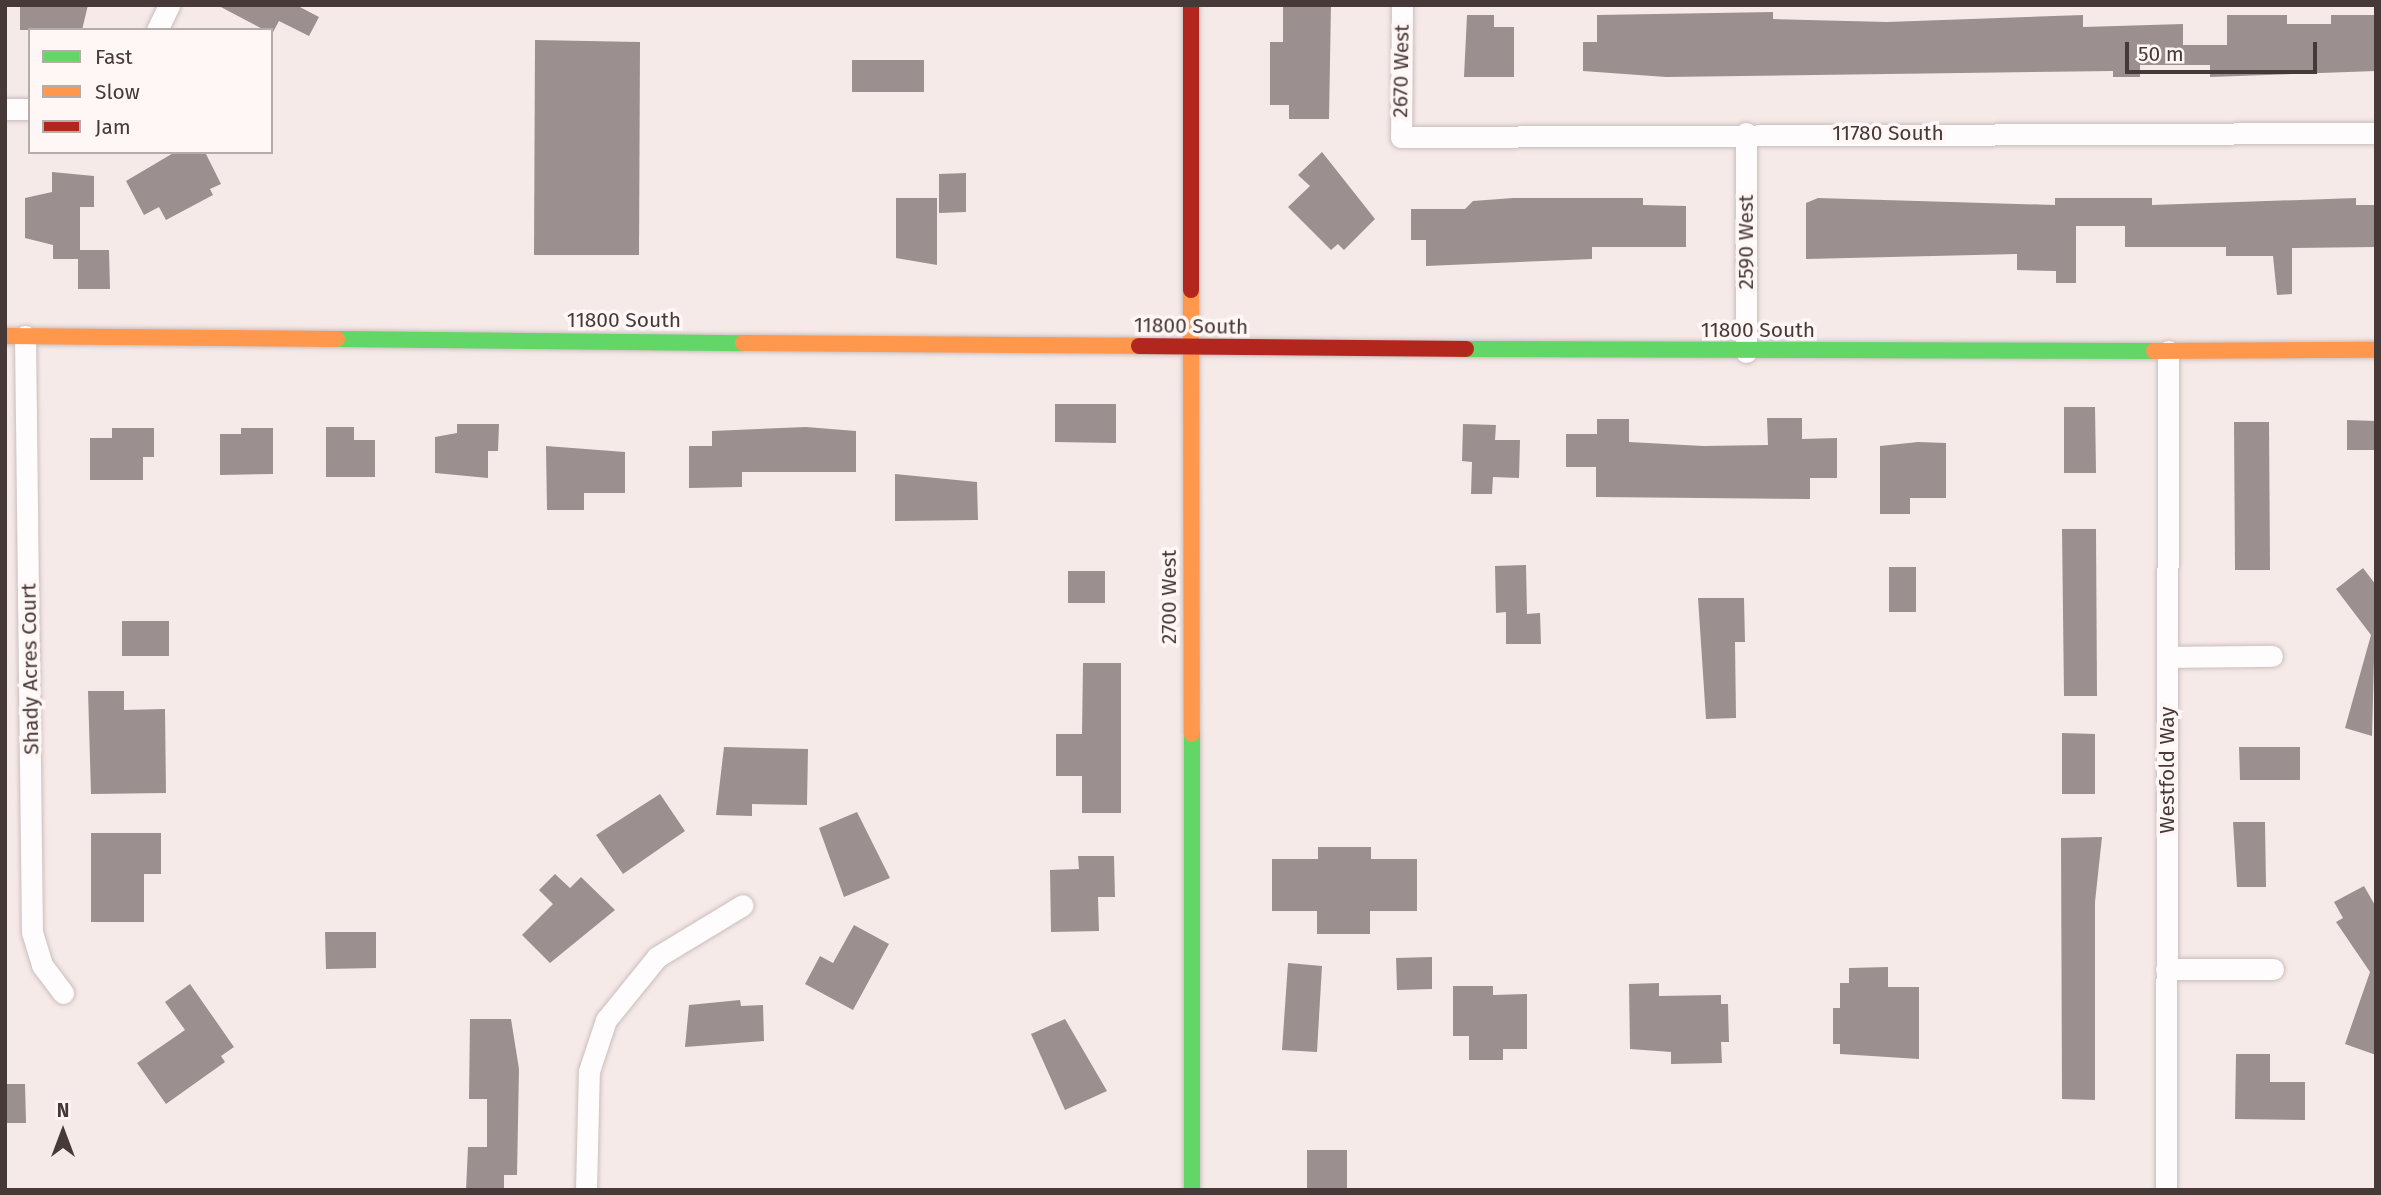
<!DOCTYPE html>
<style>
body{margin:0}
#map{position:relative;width:2381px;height:1195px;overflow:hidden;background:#f6eae9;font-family:"Fira Sans",sans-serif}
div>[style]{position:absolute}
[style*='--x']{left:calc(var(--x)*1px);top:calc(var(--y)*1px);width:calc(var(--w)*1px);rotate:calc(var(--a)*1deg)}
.building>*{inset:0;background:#9b908f}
.roads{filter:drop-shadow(0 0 2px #cabebd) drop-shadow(0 0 2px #cabebd)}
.street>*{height:21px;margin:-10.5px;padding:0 10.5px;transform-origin:10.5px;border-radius:10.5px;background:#fefcfc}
.fast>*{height:16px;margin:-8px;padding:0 8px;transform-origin:8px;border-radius:8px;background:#63d668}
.slow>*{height:16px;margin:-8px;padding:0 8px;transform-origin:8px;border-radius:8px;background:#ff974d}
.jam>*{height:16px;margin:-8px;padding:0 8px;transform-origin:8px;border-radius:8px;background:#b3261e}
span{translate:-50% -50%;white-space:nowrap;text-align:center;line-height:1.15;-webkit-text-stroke:7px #fff7f6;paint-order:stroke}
.street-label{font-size:21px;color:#473937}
.frame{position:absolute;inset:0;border:7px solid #473937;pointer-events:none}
.legend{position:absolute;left:28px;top:28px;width:245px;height:126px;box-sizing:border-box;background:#fff7f6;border:2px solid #b5abaa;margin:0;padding:9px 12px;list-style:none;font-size:21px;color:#473937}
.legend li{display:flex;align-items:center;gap:14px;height:35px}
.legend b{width:35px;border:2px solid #b5abaa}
.north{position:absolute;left:28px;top:1097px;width:70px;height:70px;-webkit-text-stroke:5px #fff7f6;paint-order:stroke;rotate:0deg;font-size:19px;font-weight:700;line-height:28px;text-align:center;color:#473937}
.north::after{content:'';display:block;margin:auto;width:24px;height:32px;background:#473937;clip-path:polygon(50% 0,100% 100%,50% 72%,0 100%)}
.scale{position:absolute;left:2125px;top:42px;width:192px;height:32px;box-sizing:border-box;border:4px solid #473937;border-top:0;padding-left:9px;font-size:21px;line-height:24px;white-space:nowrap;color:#473937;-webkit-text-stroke:5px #fff7f6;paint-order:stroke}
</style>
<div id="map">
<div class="building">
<i style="clip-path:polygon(20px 5px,88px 5px,82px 30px,20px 30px)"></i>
<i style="clip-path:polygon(217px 5px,296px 5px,319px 17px,309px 36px,279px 21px,272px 34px)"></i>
<i style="clip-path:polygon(1283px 5px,1331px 5px,1329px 119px,1289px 119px,1289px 105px,1270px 105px,1270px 42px,1283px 42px)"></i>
<i style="clip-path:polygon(1773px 12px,1773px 19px,1887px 22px,2083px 15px,2083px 27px,2183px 24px,2183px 45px,2227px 45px,2227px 15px,2287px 15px,2287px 24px,2331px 24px,2331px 15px,2376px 15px,2376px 71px,2210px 77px,2210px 65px,2140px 65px,2140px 77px,2113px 77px,2113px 71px,1666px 77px,1583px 71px,1583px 42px,1597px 42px,1597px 15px)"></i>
<i style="clip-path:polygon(1467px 15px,1494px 15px,1494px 27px,1514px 27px,1514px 77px,1464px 77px)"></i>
<i style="clip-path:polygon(535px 40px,640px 42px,639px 255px,534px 255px)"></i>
<i style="clip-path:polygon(852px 60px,924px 60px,924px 92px,852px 92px)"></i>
<i style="clip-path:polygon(175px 152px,205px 152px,221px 184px,210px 189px,213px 195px,166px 220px,159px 207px,144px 215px,126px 181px)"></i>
<i style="clip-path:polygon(1322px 152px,1375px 219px,1344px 250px,1338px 244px,1331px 250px,1288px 207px,1310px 186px,1298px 175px)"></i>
<i style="clip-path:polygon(52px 172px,94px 176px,94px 207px,80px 207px,80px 250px,109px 250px,110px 289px,78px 289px,78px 259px,53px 259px,53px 245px,25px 238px,25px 198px,52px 192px)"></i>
<i style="clip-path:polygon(966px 173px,966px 212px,939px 213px,939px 174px)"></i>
<i style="clip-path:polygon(896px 198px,937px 198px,937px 265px,896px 258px)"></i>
<i style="clip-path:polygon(1513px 198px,1643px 198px,1643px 205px,1686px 206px,1686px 247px,1592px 247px,1592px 259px,1426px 266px,1426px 240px,1411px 240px,1411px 209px,1465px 209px,1473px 201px)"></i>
<i style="clip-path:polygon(1818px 198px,2055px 205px,2055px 198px,2152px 198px,2152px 205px,2356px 198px,2356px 205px,2376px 205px,2376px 247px,2292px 248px,2292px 294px,2277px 295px,2273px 256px,2226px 256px,2226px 247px,2125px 247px,2125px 226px,2076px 226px,2076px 283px,2056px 283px,2056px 271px,2017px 270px,2017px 254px,1806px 259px,1806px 203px)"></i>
<i style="clip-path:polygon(1055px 404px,1116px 404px,1116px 443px,1055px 442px)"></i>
<i style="clip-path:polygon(2064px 407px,2095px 407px,2096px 473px,2064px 473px)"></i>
<i style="clip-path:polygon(1767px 418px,1802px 418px,1802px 439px,1837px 438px,1837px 478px,1810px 478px,1810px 499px,1596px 497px,1596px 467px,1566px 467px,1566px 434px,1597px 434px,1597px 419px,1629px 419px,1629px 442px,1703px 446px,1768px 445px)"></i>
<i style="clip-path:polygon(2347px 420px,2376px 421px,2376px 450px,2347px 450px)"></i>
<i style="clip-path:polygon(2234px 422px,2269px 422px,2270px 570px,2235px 570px)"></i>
<i style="clip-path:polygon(457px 424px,499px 424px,498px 451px,488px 451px,488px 478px,435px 473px,435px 437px,457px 433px)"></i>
<i style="clip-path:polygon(1463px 424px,1496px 425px,1495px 440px,1520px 440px,1519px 478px,1493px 477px,1492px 494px,1471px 494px,1472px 462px,1462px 461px)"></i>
<i style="clip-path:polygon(326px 427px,354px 427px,354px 440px,375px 440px,375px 477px,326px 477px)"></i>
<i style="clip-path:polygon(806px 427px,856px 431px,856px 472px,742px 472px,742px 487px,689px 488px,689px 446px,712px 446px,712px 431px)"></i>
<i style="clip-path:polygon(112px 428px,154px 428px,154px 457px,143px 457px,143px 480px,90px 480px,90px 438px,112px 438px)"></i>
<i style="clip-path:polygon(241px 428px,273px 428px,273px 474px,220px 475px,220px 434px,241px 434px)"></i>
<i style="clip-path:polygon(1918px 442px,1946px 443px,1946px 498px,1910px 498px,1910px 514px,1880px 514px,1880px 446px)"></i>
<i style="clip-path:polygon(546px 446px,625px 452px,625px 493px,584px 493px,584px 510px,547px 510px)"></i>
<i style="clip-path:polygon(895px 474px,977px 482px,978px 520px,895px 521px)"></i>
<i style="clip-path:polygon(2062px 529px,2096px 529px,2097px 696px,2064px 696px)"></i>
<i style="clip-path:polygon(1526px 565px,1527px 614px,1540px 613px,1541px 644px,1506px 644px,1506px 612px,1496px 613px,1495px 566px)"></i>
<i style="clip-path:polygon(1889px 567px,1916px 567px,1916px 612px,1889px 612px)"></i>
<i style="clip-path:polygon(2363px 568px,2376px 585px,2372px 736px,2345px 728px,2371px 635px,2336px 589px)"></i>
<i style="clip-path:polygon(1068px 571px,1105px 571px,1105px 603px,1068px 603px)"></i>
<i style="clip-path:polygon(1698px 598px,1744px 598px,1745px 642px,1735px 642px,1736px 718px,1706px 719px)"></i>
<i style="clip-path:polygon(122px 621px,169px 621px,169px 656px,122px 656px)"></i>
<i style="clip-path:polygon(1083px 663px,1121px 663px,1121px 813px,1082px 813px,1082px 776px,1056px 776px,1056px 734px,1082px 734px)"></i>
<i style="clip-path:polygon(88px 691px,124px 691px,124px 710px,165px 709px,166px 793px,91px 794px)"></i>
<i style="clip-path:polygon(2062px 733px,2095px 734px,2095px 794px,2062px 794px)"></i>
<i style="clip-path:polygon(724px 747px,808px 749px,807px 805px,752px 804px,752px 816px,716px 815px)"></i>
<i style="clip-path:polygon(2239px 747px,2300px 747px,2300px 780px,2240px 780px)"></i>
<i style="clip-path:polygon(660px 794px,685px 831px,623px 874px,596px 835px)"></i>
<i style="clip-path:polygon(857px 812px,890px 878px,844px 897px,819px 828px)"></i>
<i style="clip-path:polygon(2233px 822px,2265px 822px,2266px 887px,2237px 887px)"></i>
<i style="clip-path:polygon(91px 833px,161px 833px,161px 874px,144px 874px,144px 922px,91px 922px)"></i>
<i style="clip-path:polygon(2102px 837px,2095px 902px,2095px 1100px,2062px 1099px,2061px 838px)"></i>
<i style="clip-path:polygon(1318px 847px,1371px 847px,1371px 859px,1417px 859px,1417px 911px,1370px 911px,1370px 934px,1317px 934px,1317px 911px,1272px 911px,1272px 859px,1318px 859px)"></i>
<i style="clip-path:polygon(1078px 856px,1114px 856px,1115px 897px,1098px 897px,1099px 931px,1051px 932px,1050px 870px,1079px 869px)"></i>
<i style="clip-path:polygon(555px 874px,570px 888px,581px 877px,615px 910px,550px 963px,522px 935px,553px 904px,539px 890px)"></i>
<i style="clip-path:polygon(2364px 886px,2376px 907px,2376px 1055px,2345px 1044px,2370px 972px,2336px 922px,2343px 918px,2334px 902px)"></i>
<i style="clip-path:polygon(854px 925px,889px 944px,853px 1010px,805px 984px,820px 956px,833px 963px)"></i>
<i style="clip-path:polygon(325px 932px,376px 932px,376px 968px,326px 969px)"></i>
<i style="clip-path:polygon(1432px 957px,1432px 989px,1397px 990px,1396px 958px)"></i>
<i style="clip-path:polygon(1288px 963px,1322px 966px,1317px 1052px,1282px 1050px)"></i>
<i style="clip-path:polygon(1888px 967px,1888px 987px,1919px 987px,1919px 1059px,1840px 1054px,1840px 1044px,1833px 1044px,1833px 1008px,1840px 1008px,1840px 983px,1849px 983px,1849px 968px)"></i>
<i style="clip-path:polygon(1659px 983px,1659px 996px,1721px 995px,1721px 1004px,1728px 1004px,1729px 1042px,1721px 1042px,1722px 1063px,1671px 1064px,1671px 1052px,1630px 1049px,1629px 984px)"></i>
<i style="clip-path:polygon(190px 984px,234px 1047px,221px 1056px,225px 1062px,166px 1104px,137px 1063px,185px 1030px,165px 1002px)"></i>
<i style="clip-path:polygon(1453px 986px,1493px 986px,1493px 995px,1527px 994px,1527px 1049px,1503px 1049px,1503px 1060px,1469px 1060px,1469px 1036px,1453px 1036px)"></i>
<i style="clip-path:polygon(740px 1000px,741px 1006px,763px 1005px,764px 1041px,685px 1047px,689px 1005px)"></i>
<i style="clip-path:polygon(470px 1019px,511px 1019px,519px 1069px,517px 1175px,504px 1175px,504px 1190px,466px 1190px,468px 1147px,487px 1147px,487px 1099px,469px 1099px)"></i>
<i style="clip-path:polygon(1065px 1019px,1107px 1091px,1065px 1110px,1031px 1034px)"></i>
<i style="clip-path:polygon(2236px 1054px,2270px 1054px,2270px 1082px,2305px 1082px,2305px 1120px,2235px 1119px)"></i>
<i style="clip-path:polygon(5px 1084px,25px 1084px,26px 1123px,5px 1123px)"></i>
<i style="clip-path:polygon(1307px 1150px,1347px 1150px,1347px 1190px,1307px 1190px)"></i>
</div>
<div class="roads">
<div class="street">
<i style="--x:1402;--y:5;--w:132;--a:90.4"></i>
<i style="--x:1401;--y:137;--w:975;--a:-0.24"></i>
<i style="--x:157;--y:30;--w:28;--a:-64"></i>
<i style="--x:5;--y:109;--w:25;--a:0"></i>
<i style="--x:1746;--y:133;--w:219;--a:90"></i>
<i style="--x:25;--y:336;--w:596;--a:89.33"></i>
<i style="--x:32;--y:932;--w:34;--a:73"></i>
<i style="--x:42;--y:965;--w:35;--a:53"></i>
<i style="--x:2168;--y:657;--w:104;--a:-0.6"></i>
<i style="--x:2166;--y:969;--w:107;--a:0"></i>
<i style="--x:586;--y:1190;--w:119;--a:-88.6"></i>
<i style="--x:589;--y:1071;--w:54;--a:-71.6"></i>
<i style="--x:606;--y:1020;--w:81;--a:-51"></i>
<i style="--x:657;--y:957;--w:100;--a:-31.2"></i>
<i style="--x:2166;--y:1190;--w:839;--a:-89.86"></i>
</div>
<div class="fast">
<i style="--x:337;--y:339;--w:406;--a:0.6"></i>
<i style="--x:1466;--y:349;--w:688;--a:0.17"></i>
<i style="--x:1192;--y:734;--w:456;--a:90"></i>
</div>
<div class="slow">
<i style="--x:1191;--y:290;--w:444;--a:89.9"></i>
<i style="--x:5;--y:336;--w:332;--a:0.5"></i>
<i style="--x:743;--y:343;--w:396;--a:0.4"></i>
<i style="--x:2154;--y:351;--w:222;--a:-0.3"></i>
</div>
<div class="jam">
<i style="--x:1191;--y:5;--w:285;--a:90"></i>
<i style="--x:1139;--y:346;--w:327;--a:0.5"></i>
</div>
</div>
<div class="street-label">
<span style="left:1401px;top:71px;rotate:-89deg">2670 West</span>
<span style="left:1888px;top:133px">11780 South</span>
<span style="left:1746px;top:242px;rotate:-90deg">2590 West</span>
<span style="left:624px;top:320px">11800 South</span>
<span style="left:1191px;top:326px;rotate:1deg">11800 South</span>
<span style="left:1758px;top:330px">11800 South</span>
<span style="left:1169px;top:597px;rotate:-90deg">2700 West</span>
<span style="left:30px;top:669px;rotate:-91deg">Shady Acres Court</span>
<span style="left:2167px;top:770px;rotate:-90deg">Westfold Way</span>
</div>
<div class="frame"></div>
<ul class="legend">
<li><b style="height:9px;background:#63d668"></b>Fast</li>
<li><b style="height:9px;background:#ff974d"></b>Slow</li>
<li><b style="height:9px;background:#b3261e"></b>Jam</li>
</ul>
<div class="north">N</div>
<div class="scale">50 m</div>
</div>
